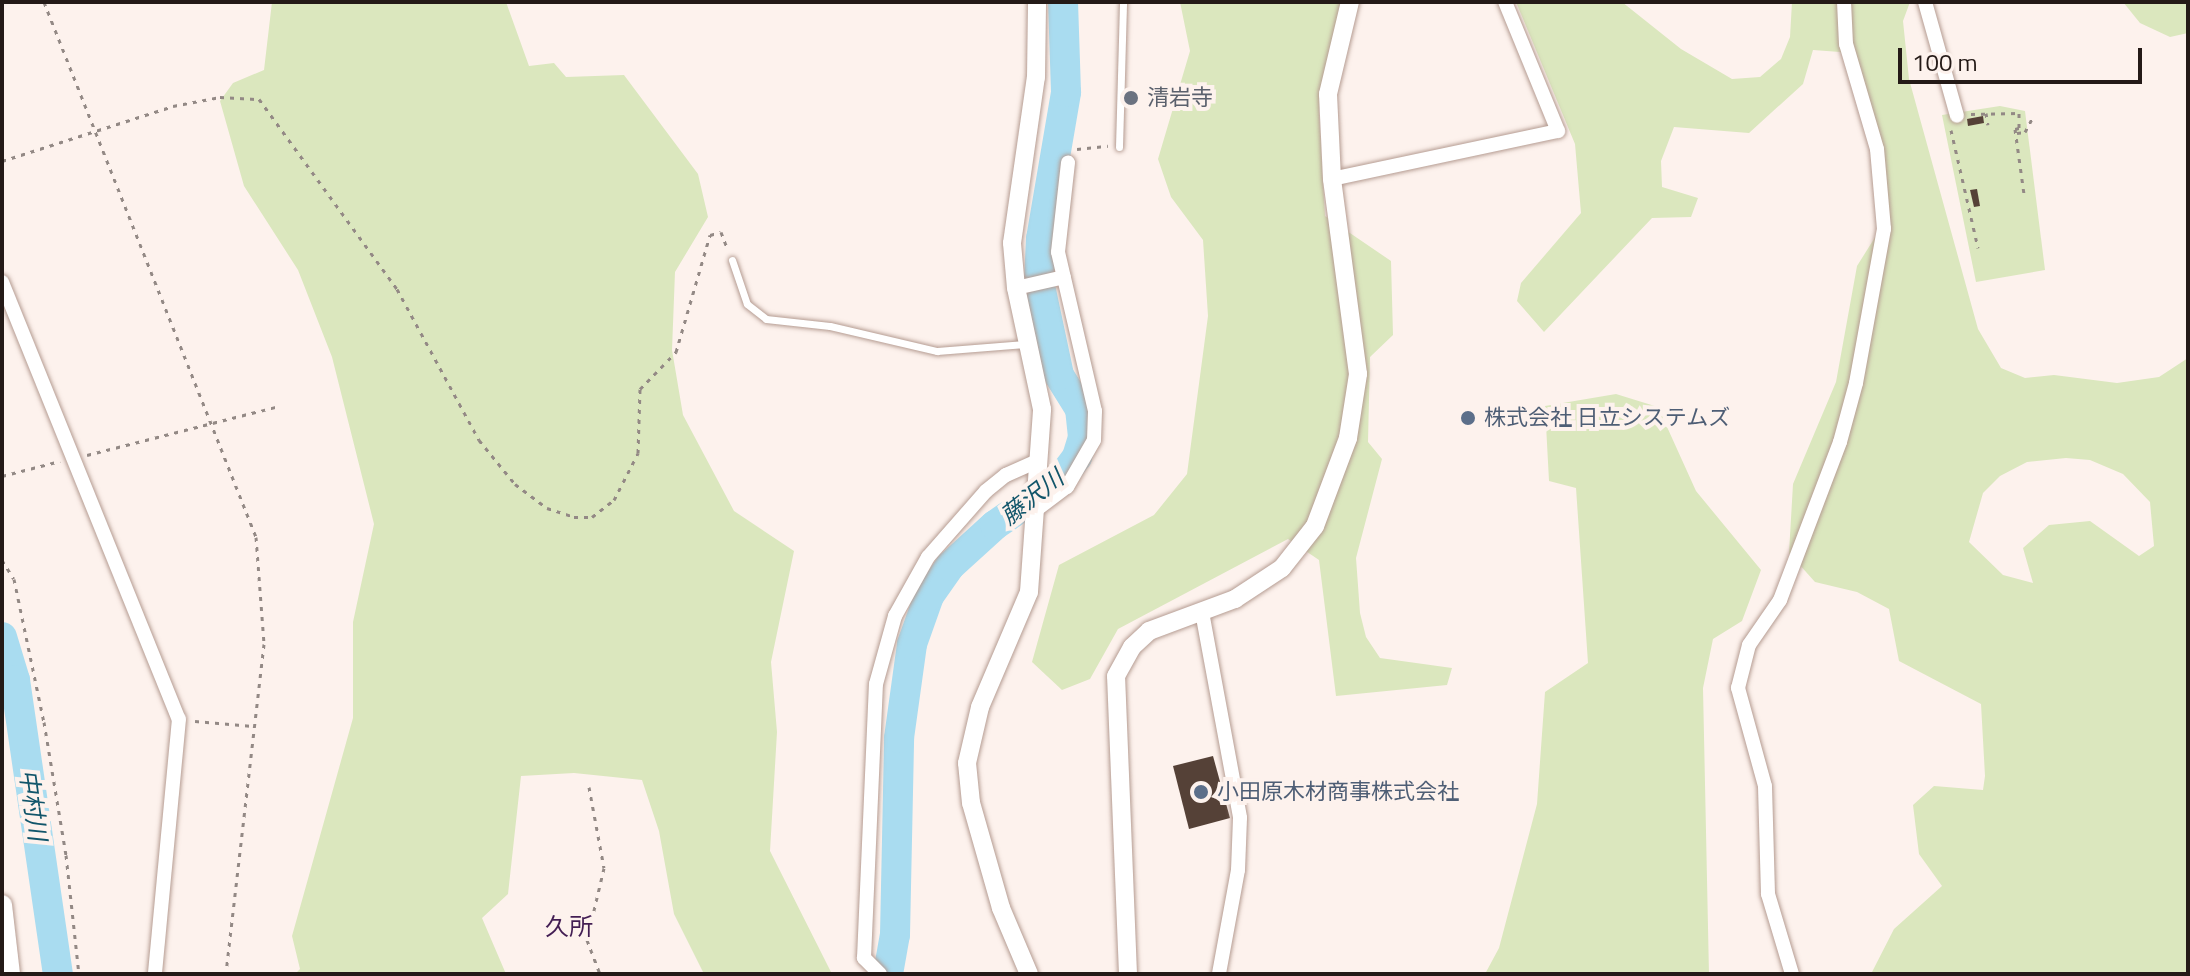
<!DOCTYPE html>
<meta charset="utf-8">
<style>
body{margin:0}
#map{position:relative;width:2190px;height:976px;overflow:hidden;background:#fdf2ed;font-family:"Titillium Web","Noto Sans JP",sans-serif}
div>[style]{position:absolute}
[style*='--x']{left:calc(var(--x)*1px);top:calc(var(--y)*1px);width:calc(var(--w)*1px);rotate:calc(var(--a)*1deg)}
.green>*{inset:0;background:#dbe7be}
.river>*{height:30px;margin:-15px;padding:0 15px;transform-origin:15px;border-radius:15px;background:#a9dcf0}
.building>*{inset:0;background:#554137}
.path>*{height:3px;margin-top:-1.5px;transform-origin:0;background:repeating-linear-gradient(90deg,#938985 0 4px,transparent 0 10px)}
.roads{filter:drop-shadow(0 0 2px #b59c92) drop-shadow(0 0 2px #b59c92)}
.service>*{height:7px;margin:-3.5px;padding:0 3.5px;transform-origin:3.5px;border-radius:3.5px;background:#fff}
.minor>*{height:14px;margin:-7px;padding:0 7px;transform-origin:7px;border-radius:7px;background:#fff}
.tertiary>*{height:18px;margin:-9px;padding:0 9px;transform-origin:9px;border-radius:9px;background:#fff}
.secondary>*{height:20px;margin:-10px;padding:0 10px;transform-origin:10px;border-radius:10px;background:#fff}
.dots>*{width:22px;height:22px;translate:-50% -50%;box-sizing:border-box;border:4px solid #fdf2ed;border-radius:50%}
span{translate:-50% -50%;white-space:nowrap;text-align:center;line-height:1.15;-webkit-text-stroke:8px #fdf2ed;paint-order:stroke}
.worship-label{font-size:22px;color:#5b616d}
.left{translate:0 -50%;text-align:left}
.service-label{font-size:22px;color:#4e5e75}
.water-label{font-size:24px;color:#11556a;font-style:italic}
.neighbourhood-label{font-size:24px;color:#421d53}
.frame{position:absolute;inset:0;border:4px solid #241a17;pointer-events:none}
.scale{position:absolute;left:1898px;top:48px;width:244px;height:36px;box-sizing:border-box;border:4px solid #241a17;border-top:0;padding-left:10px;font-size:24px;line-height:28px;white-space:nowrap;color:#241a17;-webkit-text-stroke:6px #fdf2ed;paint-order:stroke}
</style>
<div id="map">
<div class="green">
<i style="clip-path:polygon(272px 2px,506px 2px,529px 66px,554px 63px,566px 77px,624px 75px,698px 174px,708px 217px,675px 272px,672px 350px,683px 415px,734px 511px,794px 551px,771px 662px,777px 732px,770px 851px,832px 974px,704px 974px,674px 914px,659px 831px,642px 780px,574px 773px,521px 776px,508px 894px,482px 918px,506px 974px,295px 974px,300px 969px,292px 936px,353px 718px,353px 622px,374px 524px,332px 357px,298px 270px,244px 186px,220px 101px,233px 83px,264px 70px)"></i>
<i style="clip-path:polygon(1180px 2px,1342px 2px,1319px 112px,1325px 216px,1391px 261px,1393px 335px,1370px 357px,1368px 442px,1382px 459px,1356px 558px,1360px 613px,1366px 637px,1380px 658px,1452px 668px,1447px 685px,1336px 696px,1319px 560px,1288px 539px,1118px 629px,1090px 679px,1062px 690px,1032px 662px,1059px 565px,1154px 515px,1187px 474px,1208px 316px,1203px 240px,1171px 197px,1158px 159px,1190px 51px)"></i>
<i style="clip-path:polygon(evenodd,1516px 2px,1622px 2px,1681px 49px,1732px 79px,1760px 77px,1781px 59px,1790px 37px,1792px 2px,1910px 2px,1903px 21px,1909px 79px,1978px 329px,2001px 368px,2025px 378px,2054px 375px,2117px 383px,2159px 377px,2188px 358px,2188px 974px,1871px 974px,1894px 929px,1942px 886px,1919px 854px,1913px 805px,1934px 786px,1983px 790px,1985px 776px,1981px 704px,1899px 661px,1889px 609px,1857px 592px,1815px 582px,1789px 553px,1793px 484px,1836px 382px,1857px 266px,1889px 215px,1861px 68px,1840px 52px,1813px 50px,1803px 84px,1749px 133px,1674px 127px,1661px 161px,1662px 187px,1698px 198px,1691px 217px,1652px 218px,1544px 332px,1517px 301px,1521px 283px,1581px 213px,1575px 144px,1516px 2px,2066px 458px,2090px 460px,2123px 474px,2150px 502px,2154px 546px,2139px 556px,2090px 521px,2049px 525px,2023px 548px,2033px 583px,2003px 575px,1969px 542px,1983px 493px,2000px 476px,2027px 462px,2066px 458px)"></i>
<i style="clip-path:polygon(2123px 2px,2188px 2px,2188px 33px,2170px 37px,2140px 23px)"></i>
<i style="clip-path:polygon(2000px 106px,2025px 111px,2045px 270px,1976px 282px,1942px 115px)"></i>
<i style="clip-path:polygon(1616px 394px,1658px 407px,1696px 491px,1761px 570px,1742px 621px,1713px 639px,1703px 688px,1709px 974px,1485px 974px,1499px 948px,1537px 804px,1545px 692px,1588px 663px,1576px 488px,1549px 481px,1545px 406px)"></i>
</div>
<div class="river">
<i style="--x:2;--y:637;--w:45;--a:73.2"></i>
<i style="--x:15;--y:680;--w:297;--a:81.7"></i>
<i style="--x:888;--y:974;--w:40;--a:-80"></i>
<i style="--x:895;--y:935;--w:197;--a:-88.8"></i>
<i style="--x:899;--y:738;--w:95;--a:-82.1"></i>
<i style="--x:912;--y:644;--w:51;--a:-70.5"></i>
<i style="--x:929;--y:596;--w:37;--a:-55"></i>
<i style="--x:950;--y:566;--w:61;--a:-42.3"></i>
<i style="--x:995;--y:525;--w:78;--a:-34.5"></i>
<i style="--x:1059;--y:481;--w:30;--a:-53"></i>
<i style="--x:1077;--y:457;--w:21;--a:-73"></i>
<i style="--x:1083;--y:437;--w:28;--a:-96"></i>
<i style="--x:1080;--y:409;--w:40;--a:-122"></i>
<i style="--x:1059;--y:375;--w:96;--a:-102"></i>
<i style="--x:1039;--y:281;--w:42;--a:-87.3"></i>
<i style="--x:1041;--y:239;--w:149;--a:-80.3"></i>
<i style="--x:1066;--y:92;--w:90;--a:-91.9"></i>
</div>
<div class="building">
<i style="clip-path:polygon(1983px 116px,1984px 123px,1968px 126px,1967px 119px)"></i>
<i style="clip-path:polygon(1977px 189px,1980px 206px,1974px 207px,1970px 190px)"></i>
<i style="clip-path:polygon(1213px 756px,1230px 818px,1189px 829px,1173px 766px)"></i>
</div>
<div class="path">
<i style="--x:44;--y:2;--w:575;--a:68.38"></i>
<i style="--x:256;--y:537;--w:107;--a:85.7"></i>
<i style="--x:264;--y:644;--w:332;--a:96.6"></i>
<i style="--x:1986;--y:113;--w:12;--a:81"></i>
<i style="--x:1971;--y:114;--w:48;--a:-1.2"></i>
<i style="--x:2019;--y:113;--w:15;--a:90"></i>
<i style="--x:2019;--y:128;--w:4;--a:166"></i>
<i style="--x:2015;--y:129;--w:66;--a:82.1"></i>
<i style="--x:1951;--y:130;--w:121;--a:77.1"></i>
<i style="--x:2017;--y:133;--w:8;--a:-7"></i>
<i style="--x:2025;--y:132;--w:19;--a:-62"></i>
<i style="--x:1077;--y:149;--w:31;--a:-6"></i>
<i style="--x:2;--y:161;--w:180;--a:-17.8"></i>
<i style="--x:173;--y:106;--w:48;--a:-10.8"></i>
<i style="--x:220;--y:97;--w:39;--a:3"></i>
<i style="--x:259;--y:99;--w:235;--a:54"></i>
<i style="--x:397;--y:289;--w:172;--a:61.5"></i>
<i style="--x:479;--y:440;--w:57;--a:50.7"></i>
<i style="--x:515;--y:484;--w:40;--a:37"></i>
<i style="--x:547;--y:508;--w:28;--a:18"></i>
<i style="--x:574;--y:517;--w:18;--a:0"></i>
<i style="--x:592;--y:517;--w:28;--a:-38"></i>
<i style="--x:614;--y:500;--w:53;--a:-62.9"></i>
<i style="--x:638;--y:453;--w:64;--a:-88.2"></i>
<i style="--x:640;--y:389;--w:52;--a:-45.8"></i>
<i style="--x:676;--y:352;--w:122;--a:-73.8"></i>
<i style="--x:710;--y:235;--w:11;--a:-15"></i>
<i style="--x:721;--y:232;--w:19;--a:69"></i>
<i style="--x:87;--y:455;--w:198;--a:-14.3"></i>
<i style="--x:2;--y:476;--w:60;--a:-14.5"></i>
<i style="--x:2;--y:560;--w:22;--a:58"></i>
<i style="--x:14;--y:579;--w:146;--a:78.2"></i>
<i style="--x:44;--y:722;--w:135;--a:80.6"></i>
<i style="--x:66;--y:855;--w:120;--a:83.8"></i>
<i style="--x:195;--y:721;--w:58;--a:4.9"></i>
<i style="--x:589;--y:787;--w:82;--a:79.5"></i>
<i style="--x:604;--y:868;--w:74;--a:103.3"></i>
<i style="--x:587;--y:940;--w:36;--a:69"></i>
</div>
<div class="roads">
<div class="service">
<i style="--x:1119;--y:147;--w:145;--a:-88.4"></i>
<i style="--x:732;--y:260;--w:46;--a:71.2"></i>
<i style="--x:747;--y:304;--w:24;--a:38"></i>
<i style="--x:766;--y:319;--w:64;--a:6.2"></i>
<i style="--x:830;--y:326;--w:110;--a:13.2"></i>
<i style="--x:937;--y:351;--w:88;--a:-4.5"></i>
</div>
<div class="minor">
<i style="--x:1925;--y:2;--w:118;--a:74.3"></i>
<i style="--x:1332;--y:179;--w:231;--a:-12"></i>
<i style="--x:1558;--y:131;--w:139;--a:-112.3"></i>
<i style="--x:2;--y:282;--w:471;--a:68"></i>
<i style="--x:179;--y:719;--w:256;--a:95.4"></i>
<i style="--x:1016;--y:288;--w:49;--a:-12.9"></i>
<i style="--x:1036;--y:510;--w:39;--a:-37"></i>
<i style="--x:1067;--y:487;--w:54;--a:-60.1"></i>
<i style="--x:1094;--y:440;--w:29;--a:-88"></i>
<i style="--x:1095;--y:411;--w:163;--a:-103.1"></i>
<i style="--x:1058;--y:252;--w:90;--a:-83.6"></i>
<i style="--x:1202;--y:612;--w:209;--a:79.5"></i>
<i style="--x:1240;--y:818;--w:52;--a:92.2"></i>
<i style="--x:1238;--y:870;--w:106;--a:100.4"></i>
<i style="--x:880;--y:974;--w:23;--a:-135"></i>
<i style="--x:864;--y:958;--w:274;--a:-87.5"></i>
<i style="--x:876;--y:684;--w:71;--a:-74.4"></i>
<i style="--x:895;--y:616;--w:68;--a:-60.8"></i>
<i style="--x:928;--y:557;--w:88;--a:-48.7"></i>
<i style="--x:986;--y:491;--w:26;--a:-39"></i>
<i style="--x:1006;--y:475;--w:35;--a:-24"></i>
<i style="--x:1792;--y:974;--w:84;--a:-106.7"></i>
<i style="--x:1768;--y:894;--w:108;--a:-91.6"></i>
<i style="--x:1765;--y:786;--w:102;--a:-105.4"></i>
<i style="--x:1738;--y:688;--w:44;--a:-75.7"></i>
<i style="--x:1749;--y:645;--w:55;--a:-55.4"></i>
<i style="--x:1780;--y:600;--w:169;--a:-69.2"></i>
<i style="--x:1840;--y:442;--w:61;--a:-74.8"></i>
<i style="--x:1856;--y:383;--w:157;--a:-79.7"></i>
<i style="--x:1884;--y:229;--w:80;--a:-95"></i>
<i style="--x:1877;--y:149;--w:109;--a:-106.4"></i>
<i style="--x:1846;--y:44;--w:42;--a:-92.7"></i>
</div>
<div class="tertiary">
<i style="--x:1029;--y:974;--w:72;--a:-113"></i>
<i style="--x:1001;--y:908;--w:109;--a:-105.9"></i>
<i style="--x:971;--y:803;--w:40;--a:-95.7"></i>
<i style="--x:967;--y:763;--w:57;--a:-76.9"></i>
<i style="--x:980;--y:707;--w:125;--a:-66.9"></i>
<i style="--x:1029;--y:592;--w:183;--a:-85.9"></i>
<i style="--x:1042;--y:409;--w:124;--a:-102.1"></i>
<i style="--x:1016;--y:288;--w:45;--a:-95.1"></i>
<i style="--x:1012;--y:243;--w:168;--a:-81.8"></i>
<i style="--x:1036;--y:77;--w:75;--a:-89.2"></i>
<i style="--x:1128;--y:974;--w:298;--a:-92.3"></i>
<i style="--x:1116;--y:676;--w:33;--a:-61"></i>
<i style="--x:1132;--y:647;--w:23;--a:-43"></i>
<i style="--x:1149;--y:631;--w:92;--a:-20.4"></i>
<i style="--x:1235;--y:599;--w:56;--a:-33.4"></i>
<i style="--x:1282;--y:568;--w:53;--a:-51.8"></i>
<i style="--x:1315;--y:526;--w:94;--a:-69.4"></i>
<i style="--x:1348;--y:438;--w:65;--a:-81.1"></i>
<i style="--x:1358;--y:374;--w:197;--a:-97.6"></i>
<i style="--x:1332;--y:179;--w:85;--a:-92.7"></i>
<i style="--x:1328;--y:94;--w:95;--a:-76.6"></i>
</div>
<div class="secondary">
<i style="--x:2;--y:905;--w:69;--a:83.4"></i>
</div>
</div>
<div class="dots">
<i style="left:1131px;top:98px;background:#6b7280"></i>
<i style="left:1468px;top:418px;background:#5c6f8a"></i>
<i style="left:1201px;top:792px;background:#5c6f8a"></i>
</div>
<div class="worship-label">
<span class="left" style="left:1147px;top:98px">清岩寺</span>
</div>
<div class="service-label">
<span class="left" style="left:1484px;top:418px">株式会社 日立システムズ</span>
<span class="left" style="left:1217px;top:792px">小田原木材商事株式会社</span>
</div>
<div class="water-label">
<span style="left:1032px;top:497px;rotate:-38deg">藤沢川</span>
<span style="left:33px;top:805px;rotate:82deg">中村川</span>
</div>
<div class="neighbourhood-label">
<span style="left:569px;top:927px">久所</span>
</div>
<div class="frame"></div>
<div class="scale">100 m</div>
</div>
